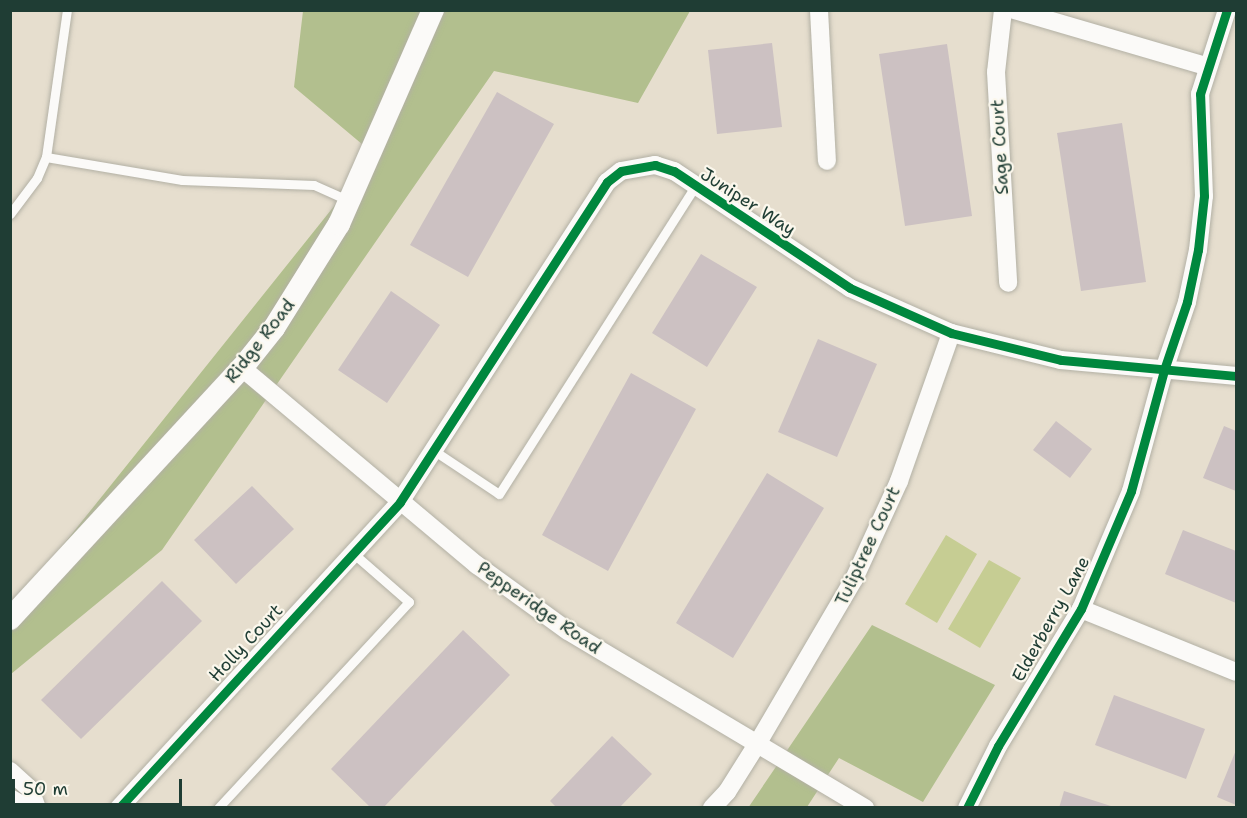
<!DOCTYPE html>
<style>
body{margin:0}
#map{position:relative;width:1247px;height:818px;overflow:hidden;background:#e6dece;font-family:"Shantell Sans",sans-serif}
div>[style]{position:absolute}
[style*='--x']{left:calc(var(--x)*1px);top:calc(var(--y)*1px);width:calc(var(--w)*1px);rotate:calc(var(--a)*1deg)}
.green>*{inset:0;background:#c6cd93}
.forest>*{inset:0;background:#b2bf8e}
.building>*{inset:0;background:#ccc1c2}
.roads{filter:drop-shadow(0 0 2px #b2b0a4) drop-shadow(0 0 2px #b2b0a4)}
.service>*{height:9px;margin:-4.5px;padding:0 4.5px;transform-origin:4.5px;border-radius:4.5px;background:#fbfaf8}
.minor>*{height:18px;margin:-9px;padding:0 9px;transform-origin:9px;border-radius:9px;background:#fbfaf8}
.tertiary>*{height:22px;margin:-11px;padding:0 11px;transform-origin:11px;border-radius:11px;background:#fbfaf8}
.cycleway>*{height:9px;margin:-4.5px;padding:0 4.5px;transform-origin:4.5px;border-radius:4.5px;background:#00873e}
span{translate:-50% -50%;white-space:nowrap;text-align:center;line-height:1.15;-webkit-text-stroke:4.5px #fbf7ec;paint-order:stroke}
.street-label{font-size:18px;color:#1f3d34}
.frame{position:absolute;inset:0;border:12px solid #1f3d34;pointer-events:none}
.scale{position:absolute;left:12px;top:779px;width:170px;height:27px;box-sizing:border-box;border:3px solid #1f3d34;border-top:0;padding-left:8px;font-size:18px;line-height:21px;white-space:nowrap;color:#1f3d34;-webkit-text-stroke:4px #fbf7ec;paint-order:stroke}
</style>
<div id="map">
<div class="green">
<i style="clip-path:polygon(946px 535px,977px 554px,937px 623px,905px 604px)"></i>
<i style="clip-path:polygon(989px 560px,1021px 578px,980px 648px,948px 629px)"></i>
</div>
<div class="forest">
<i style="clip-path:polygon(303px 11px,690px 11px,638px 103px,494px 71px,162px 550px,11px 674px,11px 610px,375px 155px,294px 87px)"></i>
<i style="clip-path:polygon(872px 625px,995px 685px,923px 802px,839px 758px,807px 807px,748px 808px)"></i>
</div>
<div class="building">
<i style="clip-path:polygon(772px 43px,782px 127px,717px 134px,708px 50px)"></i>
<i style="clip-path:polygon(947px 44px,972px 216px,905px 226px,879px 54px)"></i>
<i style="clip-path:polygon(497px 92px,554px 124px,468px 277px,410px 245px)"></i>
<i style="clip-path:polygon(1122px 123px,1146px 282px,1081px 291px,1057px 133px)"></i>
<i style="clip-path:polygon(701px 254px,757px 287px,707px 367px,652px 333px)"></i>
<i style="clip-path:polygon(391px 291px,440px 325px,387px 403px,338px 370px)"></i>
<i style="clip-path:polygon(818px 339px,877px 364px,837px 457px,778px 432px)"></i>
<i style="clip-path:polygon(631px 373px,696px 409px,608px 571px,542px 535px)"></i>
<i style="clip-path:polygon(1056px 421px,1092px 449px,1070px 478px,1033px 450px)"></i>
<i style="clip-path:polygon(1224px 426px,1236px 431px,1236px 491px,1203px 478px)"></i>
<i style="clip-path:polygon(767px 473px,824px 508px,733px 658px,676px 623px)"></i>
<i style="clip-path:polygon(252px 486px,294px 529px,236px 584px,194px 540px)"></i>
<i style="clip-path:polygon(1183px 530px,1236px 551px,1236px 603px,1165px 574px)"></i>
<i style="clip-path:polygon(162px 581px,202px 621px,81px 739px,41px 700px)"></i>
<i style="clip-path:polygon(463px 630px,510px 675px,383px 808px,371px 808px,331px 769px)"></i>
<i style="clip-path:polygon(1114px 695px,1205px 729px,1186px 779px,1095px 745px)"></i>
<i style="clip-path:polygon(612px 736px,652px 774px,619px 808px,557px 808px,550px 801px)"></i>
<i style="clip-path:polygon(1236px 750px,1236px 805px,1217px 797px)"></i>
<i style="clip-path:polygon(1064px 791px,1114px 807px,1114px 808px,1059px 808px)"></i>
</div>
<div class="roads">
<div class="service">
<i style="--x:46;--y:157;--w:138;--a:9.6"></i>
<i style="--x:182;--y:180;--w:132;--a:2.2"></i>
<i style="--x:314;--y:185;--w:37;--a:24"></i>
<i style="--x:10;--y:214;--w:45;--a:-53.1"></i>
<i style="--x:37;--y:178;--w:23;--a:-67"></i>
<i style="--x:46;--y:157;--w:148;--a:-81.9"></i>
<i style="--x:433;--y:450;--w:79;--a:33.7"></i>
<i style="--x:499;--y:494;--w:363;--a:-57.5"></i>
<i style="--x:218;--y:808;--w:281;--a:-47.2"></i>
<i style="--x:409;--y:602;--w:73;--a:-138.9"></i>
</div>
<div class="minor">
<i style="--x:819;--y:10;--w:151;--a:87"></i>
<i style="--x:1003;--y:10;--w:62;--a:96.4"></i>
<i style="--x:996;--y:72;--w:211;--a:86.7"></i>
<i style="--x:1014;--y:10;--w:200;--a:16.3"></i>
<i style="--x:242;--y:368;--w:307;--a:40"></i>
<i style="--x:477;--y:565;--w:112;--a:36"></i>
<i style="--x:568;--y:631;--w:346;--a:30.8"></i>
<i style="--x:1081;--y:609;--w:167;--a:22.1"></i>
<i style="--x:10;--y:771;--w:27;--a:42"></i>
<i style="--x:30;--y:789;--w:20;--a:70"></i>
<i style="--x:10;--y:798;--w:20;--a:30"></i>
<i style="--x:119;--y:808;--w:415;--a:-47.4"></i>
<i style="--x:400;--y:502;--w:381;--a:-57.1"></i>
<i style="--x:607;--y:182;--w:18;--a:-38"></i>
<i style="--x:621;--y:171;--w:35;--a:-10"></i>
<i style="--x:655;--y:165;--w:20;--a:18"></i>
<i style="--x:674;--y:171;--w:211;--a:33.6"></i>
<i style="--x:850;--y:288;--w:111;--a:24"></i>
<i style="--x:951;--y:333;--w:113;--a:13.8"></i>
<i style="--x:1061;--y:360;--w:176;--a:5.2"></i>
<i style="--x:712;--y:808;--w:22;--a:-47"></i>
<i style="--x:727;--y:792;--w:54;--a:-57.8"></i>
<i style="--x:756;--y:746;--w:194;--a:-59.6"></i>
<i style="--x:854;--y:579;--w:108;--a:-65.3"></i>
<i style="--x:899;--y:481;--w:157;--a:-70.6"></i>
<i style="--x:967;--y:808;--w:69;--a:-63.4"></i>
<i style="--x:998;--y:746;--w:160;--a:-58.8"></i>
<i style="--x:1081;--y:609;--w:128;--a:-67"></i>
<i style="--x:1131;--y:491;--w:125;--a:-74.7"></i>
<i style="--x:1164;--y:370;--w:72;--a:-71.3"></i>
<i style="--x:1187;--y:302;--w:53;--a:-78.1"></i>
<i style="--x:1198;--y:250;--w:54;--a:-83.7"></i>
<i style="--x:1204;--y:196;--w:102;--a:-92.2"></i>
<i style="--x:1200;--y:94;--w:88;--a:-72.2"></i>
</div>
<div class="tertiary">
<i style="--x:10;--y:619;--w:342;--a:-47.3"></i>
<i style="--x:242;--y:368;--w:51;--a:-51.3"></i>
<i style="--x:274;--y:328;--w:123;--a:-58"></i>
<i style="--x:339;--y:224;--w:234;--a:-66.3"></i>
</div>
</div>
<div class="cycleway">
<i style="--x:119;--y:808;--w:415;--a:-47.4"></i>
<i style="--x:400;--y:502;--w:381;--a:-57.1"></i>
<i style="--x:607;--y:182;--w:18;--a:-38"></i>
<i style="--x:621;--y:171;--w:35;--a:-10"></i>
<i style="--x:655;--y:165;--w:20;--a:18"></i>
<i style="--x:674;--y:171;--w:211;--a:33.6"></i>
<i style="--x:850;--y:288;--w:111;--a:24"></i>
<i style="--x:951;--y:333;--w:113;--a:13.8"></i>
<i style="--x:1061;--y:360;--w:176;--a:5.2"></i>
<i style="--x:967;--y:808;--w:69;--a:-63.4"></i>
<i style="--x:998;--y:746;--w:160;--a:-58.8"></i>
<i style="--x:1081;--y:609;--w:128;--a:-67"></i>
<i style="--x:1131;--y:491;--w:125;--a:-74.7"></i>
<i style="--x:1164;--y:370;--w:72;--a:-71.3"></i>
<i style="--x:1187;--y:302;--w:53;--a:-78.1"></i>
<i style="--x:1198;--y:250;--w:54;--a:-83.7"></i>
<i style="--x:1204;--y:196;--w:102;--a:-92.2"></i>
<i style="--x:1200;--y:94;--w:88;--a:-72.2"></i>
</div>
<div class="street-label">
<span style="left:1000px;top:147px;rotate:-93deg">Sage Court</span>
<span style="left:748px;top:202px;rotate:33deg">Juniper Way</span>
<span style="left:260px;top:341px;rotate:-52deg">Ridge Road</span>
<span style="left:868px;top:546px;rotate:-65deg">Tuliptree Court</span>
<span style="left:539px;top:608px;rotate:35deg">Pepperidge Road</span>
<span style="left:1051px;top:619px;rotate:-61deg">Elderberry Lane</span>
<span style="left:246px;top:643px;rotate:-47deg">Holly Court</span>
</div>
<div class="frame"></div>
<div class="scale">50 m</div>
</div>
